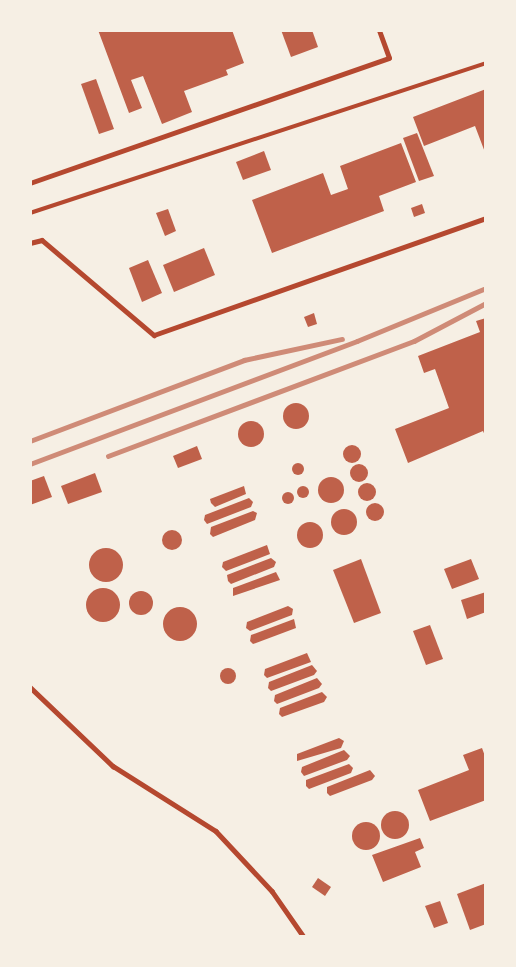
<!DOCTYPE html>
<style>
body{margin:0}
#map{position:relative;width:516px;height:967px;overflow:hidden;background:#f6efe4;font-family:Ubuntu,sans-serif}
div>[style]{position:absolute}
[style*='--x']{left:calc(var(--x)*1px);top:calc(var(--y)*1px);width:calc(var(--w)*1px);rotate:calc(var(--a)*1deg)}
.building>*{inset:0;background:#bf614a}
.round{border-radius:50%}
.path>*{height:4px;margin:-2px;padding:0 2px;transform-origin:2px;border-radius:2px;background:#b5482f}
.service>*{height:4.5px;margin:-2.25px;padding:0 2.25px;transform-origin:2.25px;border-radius:2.25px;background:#b5482f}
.rail>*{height:4.5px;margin:-2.25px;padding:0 2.25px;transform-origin:2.25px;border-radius:2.25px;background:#cf8b77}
span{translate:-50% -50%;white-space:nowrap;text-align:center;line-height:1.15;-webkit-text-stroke:6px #f6efe4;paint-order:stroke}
.frame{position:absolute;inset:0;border:32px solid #f6efe4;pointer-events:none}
</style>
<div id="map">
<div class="building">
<i style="clip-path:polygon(98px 30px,232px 30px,244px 63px,226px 70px,228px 75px,184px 91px,192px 112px,162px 124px,143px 76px,131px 80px,142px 108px,129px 113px)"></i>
<i style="clip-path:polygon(281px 30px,312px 30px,318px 47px,291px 57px)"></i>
<i style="clip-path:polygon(96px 79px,114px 129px,99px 134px,81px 84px)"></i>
<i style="clip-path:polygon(486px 89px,486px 155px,475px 126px,424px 146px,413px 117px)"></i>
<i style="clip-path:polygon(417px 133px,434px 176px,419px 181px,403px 138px)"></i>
<i style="clip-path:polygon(401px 143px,416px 182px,379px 196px,384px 211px,272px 253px,252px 200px,323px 173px,331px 195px,348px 189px,340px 166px)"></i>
<i style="clip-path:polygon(264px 151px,271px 170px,243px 180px,236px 162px)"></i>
<i style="clip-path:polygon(422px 204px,425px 213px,414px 217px,411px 208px)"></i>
<i style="clip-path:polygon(168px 209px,176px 231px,165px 236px,156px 213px)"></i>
<i style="clip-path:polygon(204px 248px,215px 275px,174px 292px,163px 265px)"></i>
<i style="clip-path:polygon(148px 260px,162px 293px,142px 302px,129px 268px)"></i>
<i style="clip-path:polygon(314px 313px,317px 324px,308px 327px,304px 317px)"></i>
<i style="clip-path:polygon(486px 318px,486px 438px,483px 431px,408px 463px,395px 429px,449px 408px,435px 369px,424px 373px,418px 356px,480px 332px,476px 321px)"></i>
<i class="round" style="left:283px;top:403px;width:26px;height:26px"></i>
<i class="round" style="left:238px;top:421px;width:26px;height:26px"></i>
<i class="round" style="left:343px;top:445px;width:18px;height:18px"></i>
<i style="clip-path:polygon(197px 446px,202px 459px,178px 468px,173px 456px)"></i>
<i class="round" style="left:292px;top:463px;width:12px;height:12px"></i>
<i class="round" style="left:350px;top:464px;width:18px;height:18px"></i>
<i style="clip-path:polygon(95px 473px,102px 492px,68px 504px,61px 486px)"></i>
<i style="clip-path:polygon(44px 476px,52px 497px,30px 505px,30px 481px)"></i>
<i class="round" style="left:318px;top:477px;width:26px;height:26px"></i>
<i class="round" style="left:358px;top:483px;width:18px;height:18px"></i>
<i class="round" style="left:297px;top:486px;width:12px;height:12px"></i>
<i style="clip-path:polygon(244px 486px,246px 494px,215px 507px,211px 503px,210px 499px)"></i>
<i class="round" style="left:282px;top:492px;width:12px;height:12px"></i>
<i style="clip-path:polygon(249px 498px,253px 502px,251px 507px,207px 524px,204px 520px,205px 515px)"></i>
<i class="round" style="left:366px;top:503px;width:18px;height:18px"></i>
<i class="round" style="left:331px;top:509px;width:26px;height:26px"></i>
<i style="clip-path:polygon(253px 511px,257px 513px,255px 520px,213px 537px,210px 534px,211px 527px)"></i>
<i class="round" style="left:297px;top:522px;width:26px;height:26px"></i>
<i class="round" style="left:162px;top:530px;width:20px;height:20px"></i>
<i style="clip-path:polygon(267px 545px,270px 554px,226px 571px,222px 567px,223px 562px)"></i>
<i class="round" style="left:89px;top:548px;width:34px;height:34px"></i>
<i style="clip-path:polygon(271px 558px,276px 562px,274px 567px,231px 584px,228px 581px,227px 575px)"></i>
<i style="clip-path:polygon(361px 559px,381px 613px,354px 623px,333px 570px)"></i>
<i style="clip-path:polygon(471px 559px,479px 579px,452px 589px,444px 569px)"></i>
<i style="clip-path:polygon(276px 572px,280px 580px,233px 596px,233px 588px)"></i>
<i class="round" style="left:86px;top:588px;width:34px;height:34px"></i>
<i class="round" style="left:129px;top:591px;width:24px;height:24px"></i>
<i style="clip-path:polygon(486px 592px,486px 612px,467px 619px,461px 600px)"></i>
<i style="clip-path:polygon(288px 606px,293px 609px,292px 615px,250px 631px,246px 628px,247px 622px)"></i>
<i class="round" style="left:163px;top:607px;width:34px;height:34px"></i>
<i style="clip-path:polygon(294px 619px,296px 628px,253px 644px,250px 641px,251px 635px)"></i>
<i style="clip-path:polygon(430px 625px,443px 659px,426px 665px,413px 631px)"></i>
<i style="clip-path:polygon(307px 653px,311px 662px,267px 678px,264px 675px,265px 669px)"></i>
<i style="clip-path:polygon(312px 665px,317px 671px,314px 675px,271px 691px,268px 688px,269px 682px)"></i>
<i class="round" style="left:220px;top:668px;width:16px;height:16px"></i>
<i style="clip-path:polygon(317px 678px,322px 684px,319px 688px,277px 704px,274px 701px,275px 695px)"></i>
<i style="clip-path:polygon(322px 692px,327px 697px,324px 702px,282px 717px,279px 714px,280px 708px)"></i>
<i style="clip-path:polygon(339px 738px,344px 741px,341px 748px,297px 761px,297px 754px)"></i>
<i style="clip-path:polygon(482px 748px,486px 759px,486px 800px,430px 821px,418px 790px,469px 770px,463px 755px)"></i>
<i style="clip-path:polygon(344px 750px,350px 756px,347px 760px,304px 776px,301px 772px,302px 767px)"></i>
<i style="clip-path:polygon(349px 764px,353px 768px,351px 773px,309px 789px,306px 786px,306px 780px)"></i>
<i style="clip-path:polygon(370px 770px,375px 776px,372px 780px,330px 796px,327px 793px,327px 787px)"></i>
<i class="round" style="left:381px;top:811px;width:28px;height:28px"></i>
<i class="round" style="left:352px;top:822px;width:28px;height:28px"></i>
<i style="clip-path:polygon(420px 838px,424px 848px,415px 852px,421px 867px,383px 882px,372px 855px)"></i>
<i style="clip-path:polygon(318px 878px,331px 887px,325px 896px,312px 887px)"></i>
<i style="clip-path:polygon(486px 883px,486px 924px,470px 930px,457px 894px)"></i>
<i style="clip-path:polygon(440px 901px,448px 923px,434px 928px,425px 906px)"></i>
</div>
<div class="path">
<i style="--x:30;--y:213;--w:480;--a:-18.2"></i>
</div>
<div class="service">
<i style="--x:30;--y:183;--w:380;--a:-19.2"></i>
<i style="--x:389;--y:58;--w:30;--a:-110"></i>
<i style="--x:30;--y:243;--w:12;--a:-14"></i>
<i style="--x:42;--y:240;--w:147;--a:40.3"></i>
<i style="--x:154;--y:335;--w:352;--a:-19.4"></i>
<i style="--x:30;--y:687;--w:115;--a:43.6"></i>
<i style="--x:113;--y:766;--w:122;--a:32.3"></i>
<i style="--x:216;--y:831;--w:82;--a:47"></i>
<i style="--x:272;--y:891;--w:56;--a:55.2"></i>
</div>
<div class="rail">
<i style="--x:30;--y:441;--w:229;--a:-20.7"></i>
<i style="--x:244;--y:360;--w:100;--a:-12.1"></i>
<i style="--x:108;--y:456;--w:327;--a:-20.6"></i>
<i style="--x:414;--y:341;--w:81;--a:-27.8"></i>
<i style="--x:30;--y:464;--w:349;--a:-20.6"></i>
<i style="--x:357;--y:341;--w:139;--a:-22.3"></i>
</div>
<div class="frame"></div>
</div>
